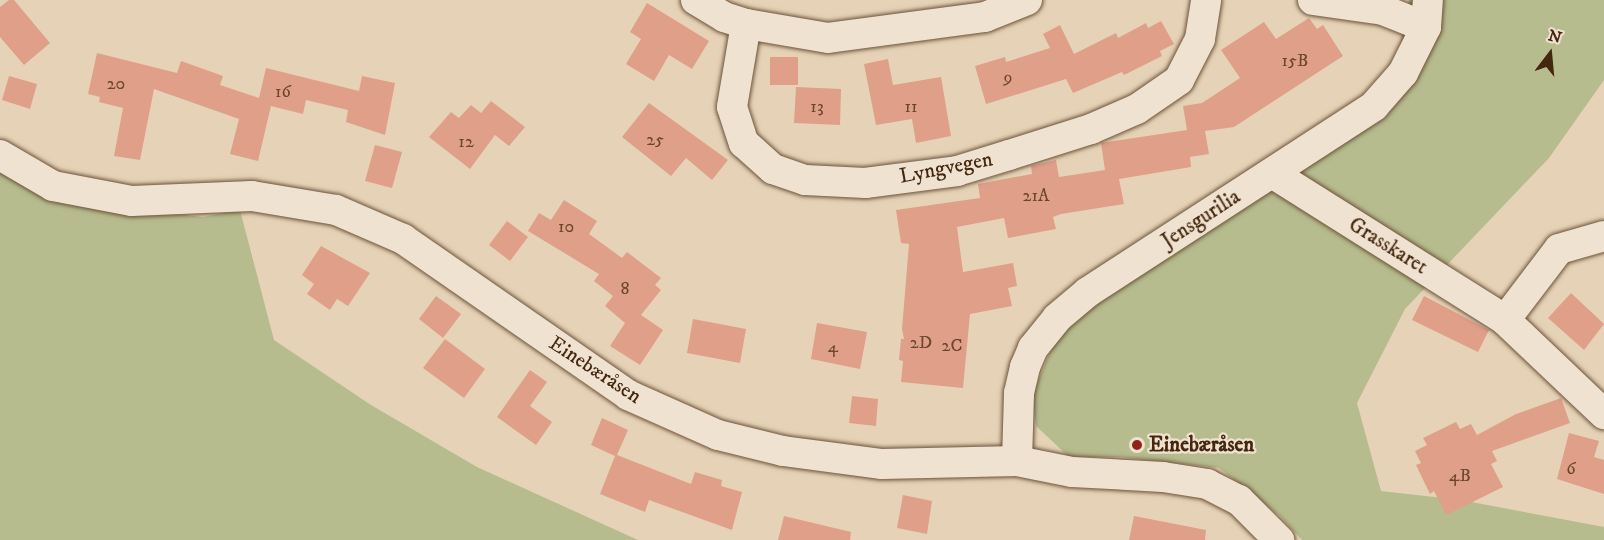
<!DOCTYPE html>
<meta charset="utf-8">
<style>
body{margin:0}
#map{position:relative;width:1604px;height:540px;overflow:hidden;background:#e6d3b7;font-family:"IM FELL DW Pica",serif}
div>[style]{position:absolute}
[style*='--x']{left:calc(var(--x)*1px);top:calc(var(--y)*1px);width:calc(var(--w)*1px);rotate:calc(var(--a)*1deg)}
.green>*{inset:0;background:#b6bc8e}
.building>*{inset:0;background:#df9f88}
.roads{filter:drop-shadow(0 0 2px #6d5239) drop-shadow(0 0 2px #6d5239)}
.street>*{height:30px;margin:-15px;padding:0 15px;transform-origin:15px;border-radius:15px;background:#efe2d0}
.dots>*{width:16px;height:16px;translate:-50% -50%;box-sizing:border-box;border:3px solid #efe2d0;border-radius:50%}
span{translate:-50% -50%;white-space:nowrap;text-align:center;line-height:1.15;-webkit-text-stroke:4.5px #efe2d0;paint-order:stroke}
.number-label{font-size:18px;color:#6c452d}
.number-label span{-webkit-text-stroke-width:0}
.street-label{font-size:21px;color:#45270f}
.poi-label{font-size:21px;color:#45270f;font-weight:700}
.left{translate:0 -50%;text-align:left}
.north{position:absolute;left:1520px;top:24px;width:60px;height:60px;-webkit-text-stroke:4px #efe2d0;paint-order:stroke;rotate:16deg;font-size:16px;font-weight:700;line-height:24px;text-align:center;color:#45270f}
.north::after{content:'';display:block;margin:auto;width:21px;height:27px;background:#45270f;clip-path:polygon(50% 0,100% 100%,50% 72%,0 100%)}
</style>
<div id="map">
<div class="green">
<i style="clip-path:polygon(1409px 0,1604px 0,1604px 80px,1549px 158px,1405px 309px,1357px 403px,1381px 491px,1461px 500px,1604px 527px,1604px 540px,1302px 540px,1279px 515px,1219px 468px,1121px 457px,1069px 457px,1036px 426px,1032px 395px,1056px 338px,1082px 311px,1394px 75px)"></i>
<i style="clip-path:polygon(0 155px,150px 211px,203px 217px,240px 210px,274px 340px,371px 405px,477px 467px,638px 540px,0 540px)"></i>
</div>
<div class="building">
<i style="clip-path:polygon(9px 0,14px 0,50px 43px,24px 65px,0 37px,0 7px)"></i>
<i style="clip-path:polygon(647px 3px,709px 41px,692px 69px,669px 55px,654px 81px,626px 64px,641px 39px,630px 32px)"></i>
<i style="clip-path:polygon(1309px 18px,1317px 29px,1323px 25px,1343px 56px,1234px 127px,1205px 131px,1209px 154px,1190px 157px,1191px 167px,1119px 179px,1124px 204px,1061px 214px,1053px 217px,1056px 229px,1008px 238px,1004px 218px,957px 227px,963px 272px,1013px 263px,1017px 286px,1008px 288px,1012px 306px,970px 314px,963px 388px,901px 382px,903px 361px,899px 360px,901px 339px,904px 339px,902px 329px,909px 244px,901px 243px,896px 210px,980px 198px,978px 184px,1032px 174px,1031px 166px,1056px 160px,1059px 177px,1105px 170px,1101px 143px,1187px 130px,1183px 106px,1202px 103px,1240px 78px,1221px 50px,1264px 22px,1276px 39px)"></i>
<i style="clip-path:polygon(1161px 21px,1174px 44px,1160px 51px,1162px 56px,1124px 75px,1122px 72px,1073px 93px,1066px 79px,986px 104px,975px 66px,1005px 57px,1006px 62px,1050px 48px,1043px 34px,1060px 25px,1074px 54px,1116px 33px,1118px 38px,1146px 23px,1148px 28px)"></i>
<i style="clip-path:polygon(97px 53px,177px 73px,181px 61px,223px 76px,220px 85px,259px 98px,266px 68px,359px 91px,362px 76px,395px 83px,385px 135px,346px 122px,348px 110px,306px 100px,303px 114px,271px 106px,258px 161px,230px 154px,239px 119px,154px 89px,140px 160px,114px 156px,123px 108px,99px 102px,100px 97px,88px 94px)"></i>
<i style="clip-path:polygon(770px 57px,798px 57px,798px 85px,770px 85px)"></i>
<i style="clip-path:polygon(888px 59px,893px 85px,941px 77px,951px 136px,916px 143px,912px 119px,876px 125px,864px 64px)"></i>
<i style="clip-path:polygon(9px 76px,37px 84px,30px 109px,2px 100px)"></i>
<i style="clip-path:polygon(796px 87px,841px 89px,840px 125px,794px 123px)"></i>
<i style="clip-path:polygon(491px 101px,525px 127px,509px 146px,495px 135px,470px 169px,429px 137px,451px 112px,459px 118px,471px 105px,481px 113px)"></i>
<i style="clip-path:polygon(649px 103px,728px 160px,712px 180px,686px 158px,671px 176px,622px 137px)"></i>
<i style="clip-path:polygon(375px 145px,402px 152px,392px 188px,365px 181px)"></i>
<i style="clip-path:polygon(564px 200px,597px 221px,589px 234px,622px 258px,627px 252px,661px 278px,655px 285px,661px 290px,641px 315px,663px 330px,640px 365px,610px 346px,625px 323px,605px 306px,613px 296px,594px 281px,599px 274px,528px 231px,539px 213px,551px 220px)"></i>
<i style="clip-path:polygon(507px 221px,528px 237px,510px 261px,489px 245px)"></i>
<i style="clip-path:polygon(321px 246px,370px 273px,348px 306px,337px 299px,330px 310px,307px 294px,314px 284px,302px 275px)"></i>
<i style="clip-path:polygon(1571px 293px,1604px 324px,1584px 350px,1548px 318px)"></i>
<i style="clip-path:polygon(436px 296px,461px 314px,443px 338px,419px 319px)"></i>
<i style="clip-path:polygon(1424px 296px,1489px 330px,1478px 352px,1412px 320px)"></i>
<i style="clip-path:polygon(693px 319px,746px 329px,740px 363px,687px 353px)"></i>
<i style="clip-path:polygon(817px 323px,867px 332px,860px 369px,811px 359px)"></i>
<i style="clip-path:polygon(445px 339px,485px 369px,464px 398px,423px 368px)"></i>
<i style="clip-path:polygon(530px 370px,547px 382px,530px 406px,552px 422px,536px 445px,497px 417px)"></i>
<i style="clip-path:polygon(852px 396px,878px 399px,876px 426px,849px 423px)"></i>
<i style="clip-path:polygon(1561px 398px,1570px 423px,1492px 451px,1497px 461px,1491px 464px,1503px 487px,1446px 515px,1434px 491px,1430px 494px,1416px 465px,1421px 463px,1415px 451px,1427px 445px,1423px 438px,1456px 422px,1460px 429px,1471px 424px,1477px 435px,1516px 414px)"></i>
<i style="clip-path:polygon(602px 418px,628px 430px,617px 455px,691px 484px,695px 472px,722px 480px,721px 486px,742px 492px,732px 530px,649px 500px,645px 512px,600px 494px,615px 456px,591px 445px)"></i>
<i style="clip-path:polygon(1569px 433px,1599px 441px,1594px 457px,1604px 460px,1604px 494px,1557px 479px)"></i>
<i style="clip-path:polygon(903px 495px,932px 501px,927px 534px,897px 528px)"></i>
<i style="clip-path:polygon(784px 516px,851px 532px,850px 540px,778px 540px)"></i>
<i style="clip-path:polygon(1134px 516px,1206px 530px,1205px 540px,1129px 540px)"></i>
</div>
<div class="roads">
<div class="street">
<i style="--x:696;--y:0;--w:33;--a:31"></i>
<i style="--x:724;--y:17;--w:23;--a:18"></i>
<i style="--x:1027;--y:0;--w:45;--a:158"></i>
<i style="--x:985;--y:17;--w:158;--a:172.4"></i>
<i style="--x:828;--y:38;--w:83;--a:-170.3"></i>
<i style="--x:746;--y:24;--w:84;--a:99.6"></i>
<i style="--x:732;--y:107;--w:38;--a:72"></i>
<i style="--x:744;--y:143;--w:39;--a:42"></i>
<i style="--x:773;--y:169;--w:34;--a:19"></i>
<i style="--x:805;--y:180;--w:60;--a:2.9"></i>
<i style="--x:865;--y:183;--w:93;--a:-7.4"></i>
<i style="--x:957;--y:171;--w:54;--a:-17.1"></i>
<i style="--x:1009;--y:155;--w:86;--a:-17.6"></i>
<i style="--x:1091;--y:129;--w:50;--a:-23.5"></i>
<i style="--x:1137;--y:109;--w:51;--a:-34.6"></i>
<i style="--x:1179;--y:80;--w:46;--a:-62.9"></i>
<i style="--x:1200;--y:39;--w:39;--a:-81"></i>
<i style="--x:1313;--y:0;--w:71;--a:8.1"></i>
<i style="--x:1383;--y:10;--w:46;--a:21.6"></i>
<i style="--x:0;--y:155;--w:61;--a:30.3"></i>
<i style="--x:53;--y:186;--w:80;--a:10.8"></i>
<i style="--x:132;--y:201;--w:120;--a:-2.4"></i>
<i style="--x:252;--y:196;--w:85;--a:9.5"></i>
<i style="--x:336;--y:210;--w:73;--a:23.4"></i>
<i style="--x:403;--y:239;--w:274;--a:34.7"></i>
<i style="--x:628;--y:395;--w:98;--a:24"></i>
<i style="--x:718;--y:435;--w:67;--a:13.8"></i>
<i style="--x:783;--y:451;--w:100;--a:7.5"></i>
<i style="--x:882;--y:464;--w:135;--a:-1.3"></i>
<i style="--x:1017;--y:461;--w:56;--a:11.3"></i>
<i style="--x:1072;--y:472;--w:91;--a:3.1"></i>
<i style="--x:1163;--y:477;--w:45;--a:9"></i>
<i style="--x:1207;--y:484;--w:36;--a:27"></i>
<i style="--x:1239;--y:500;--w:57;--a:45"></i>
<i style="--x:1272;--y:173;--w:275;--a:32.2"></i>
<i style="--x:1505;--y:320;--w:137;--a:43.5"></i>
<i style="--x:1505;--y:320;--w:89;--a:-52.7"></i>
<i style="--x:1559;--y:249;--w:47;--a:-16.1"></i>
<i style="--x:1017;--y:461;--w:68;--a:-88.3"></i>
<i style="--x:1019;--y:393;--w:27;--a:-77"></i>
<i style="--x:1025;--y:367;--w:21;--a:-67"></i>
<i style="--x:1033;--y:348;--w:38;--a:-51"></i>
<i style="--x:1057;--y:318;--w:40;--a:-40"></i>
<i style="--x:1088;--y:292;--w:341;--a:-33"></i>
<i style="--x:1374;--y:106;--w:44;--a:-48.7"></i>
<i style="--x:1403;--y:73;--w:51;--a:-63.4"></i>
<i style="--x:1426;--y:27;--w:27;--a:-86"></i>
</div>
</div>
<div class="dots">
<i style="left:1137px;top:445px;background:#8f2418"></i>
</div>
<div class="number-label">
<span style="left:1295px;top:61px">15B</span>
<span style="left:1008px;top:78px">9</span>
<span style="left:116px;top:84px">20</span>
<span style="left:283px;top:92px">16</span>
<span style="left:817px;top:107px">13</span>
<span style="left:911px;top:107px">11</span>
<span style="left:655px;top:140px">25</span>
<span style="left:466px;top:142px">12</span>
<span style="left:1036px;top:196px">21A</span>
<span style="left:566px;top:227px">10</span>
<span style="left:625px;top:289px">8</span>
<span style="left:921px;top:343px">2D</span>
<span style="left:952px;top:346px">2C</span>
<span style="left:833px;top:347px">4</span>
<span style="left:1571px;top:469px">6</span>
<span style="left:1460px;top:476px">4B</span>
</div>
<div class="street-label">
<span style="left:946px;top:168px;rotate:-11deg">Lyngvegen</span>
<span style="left:1201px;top:219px;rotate:-33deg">Jensgurilia</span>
<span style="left:1388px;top:246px;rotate:32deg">Grasskaret</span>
<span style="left:595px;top:370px;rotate:33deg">Einebæråsen</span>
</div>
<div class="poi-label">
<span class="left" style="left:1149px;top:445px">Einebæråsen</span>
</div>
<div class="north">N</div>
</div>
